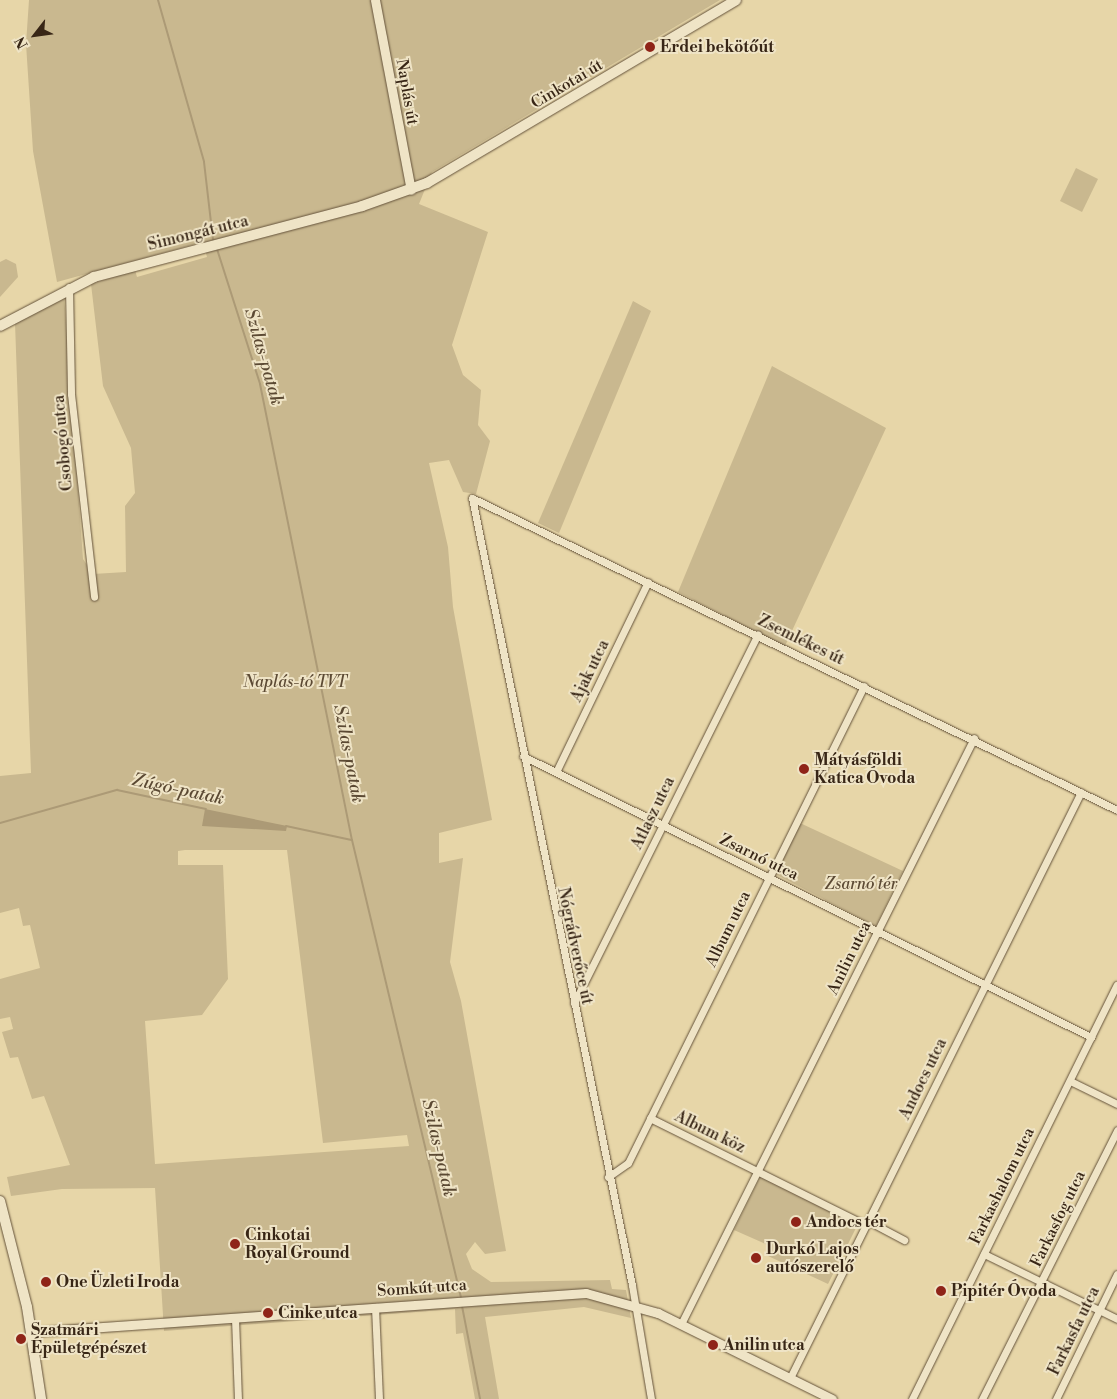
<!DOCTYPE html>
<meta charset="utf-8">
<style>
body{margin:0}
#map{position:relative;width:1117px;height:1399px;overflow:hidden;background:#e7d6a8;font-family:"Libre Bodoni",serif}
div>[style]{position:absolute}
[style*='--x']{left:calc(var(--x)*1px);top:calc(var(--y)*1px);width:calc(var(--w)*1px);rotate:calc(var(--a)*1deg)}
.green>*{inset:0;background:#c9b88f}
.water>*{inset:0;background:#ac9a76}
.stream>*{height:2px;margin:-1px;padding:0 1px;transform-origin:1px;border-radius:1px;background:#ac9a76}
.roads{filter:drop-shadow(0 0 1px #64523a) drop-shadow(0 0 1px #64523a)}
.minor>*{height:7px;margin:-3.5px;padding:0 3.5px;transform-origin:3.5px;border-radius:3.5px;background:#efe4c6}
.tertiary>*{height:9px;margin:-4.5px;padding:0 4.5px;transform-origin:4.5px;border-radius:4.5px;background:#efe4c6}
.secondary>*{height:10px;margin:-5px;padding:0 5px;transform-origin:5px;border-radius:5px;background:#efe4c6}
.dots>*{width:14px;height:14px;translate:-50% -50%;box-sizing:border-box;border:2px solid #efe4c6;border-radius:50%}
span{translate:-50% -50%;white-space:nowrap;text-align:center;line-height:1.15;-webkit-text-stroke:4px #efe4c6;paint-order:stroke}
.poi-label{font-size:16px;color:#382616;font-weight:700}
.left{translate:0 -50%;text-align:left}
.street-label{font-size:16px;color:#382616}
.park-label{font-size:16px;color:#5c4a34;font-style:italic}
.water-label{font-size:18px;color:#5b4933;font-style:italic}
.north{position:absolute;left:10px;top:10px;width:50px;height:50px;-webkit-text-stroke:4px #efe4c6;paint-order:stroke;rotate:240deg;font-size:14px;font-weight:700;line-height:20px;text-align:center;color:#382616}
.north::after{content:'';display:block;margin:auto;width:18px;height:22px;background:#382616;clip-path:polygon(50% 0,100% 100%,50% 72%,0 100%)}
</style>
<div id="map">
<div class="green">
<i style="clip-path:polygon(evenodd,29px 0,720px 0,432px 172px,419px 204px,488px 232px,452px 345px,463px 375px,481px 390px,478px 425px,490px 441px,476px 494px,463px 492px,449px 460px,429px 463px,448px 547px,453px 607px,492px 820px,439px 833px,439px 863px,463px 858px,450px 962px,461px 1001px,506px 1251px,485px 1254px,475px 1242px,466px 1254px,472px 1269px,491px 1282px,610px 1280px,612px 1289px,626px 1290px,631px 1318px,584px 1307px,485px 1317px,499px 1399px,475px 1399px,463px 1333px,456px 1334px,455px 1309px,164px 1331px,155px 1188px,62px 1189px,11px 1196px,7px 1177px,70px 1165px,44px 1096px,32px 1099px,18px 1057px,10px 1058px,2px 1032px,13px 1029px,10px 1017px,0 1019px,0 979px,40px 968px,30px 925px,23px 926px,19px 908px,0 913px,0 776px,31px 773px,15px 323px,64px 295px,83px 559px,93px 574px,126px 572px,125px 506px,135px 493px,131px 448px,103px 386px,91px 284px,135px 270px,137px 277px,207px 257px,203px 242px,57px 282px,33px 151px,26px 44px,29px 0,185px 850px,287px 850px,323px 1143px,407px 1135px,409px 1146px,155px 1164px,145px 1021px,202px 1015px,228px 979px,223px 865px,178px 865px,178px 851px,185px 850px)"></i>
<i style="clip-path:polygon(1076px 168px,1098px 179px,1082px 212px,1060px 201px)"></i>
<i style="clip-path:polygon(6px 259px,16px 264px,18px 277px,0 297px,0 262px)"></i>
<i style="clip-path:polygon(633px 301px,651px 311px,559px 533px,538px 523px)"></i>
<i style="clip-path:polygon(772px 366px,886px 428px,785px 646px,678px 592px)"></i>
<i style="clip-path:polygon(800px 823px,903px 871px,876px 926px,775px 874px)"></i>
<i style="clip-path:polygon(761px 1175px,858px 1224px,828px 1284px,766px 1255px,770px 1246px,734px 1230px)"></i>
</div>
<div class="water">
<i style="clip-path:polygon(205px 809px,287px 826px,286px 831px,202px 826px)"></i>
</div>
<div class="stream">
<i style="--x:158;--y:0;--w:168;--a:74.1"></i>
<i style="--x:204;--y:162;--w:79;--a:83.4"></i>
<i style="--x:217;--y:249;--w:142;--a:72.3"></i>
<i style="--x:260;--y:384;--w:465;--a:78.6"></i>
<i style="--x:352;--y:840;--w:472;--a:76.6"></i>
<i style="--x:0;--y:823;--w:122;--a:-15.8"></i>
<i style="--x:117;--y:790;--w:91;--a:12.1"></i>
<i style="--x:286;--y:826;--w:67;--a:12"></i>
<i style="--x:462;--y:1306;--w:95;--a:79"></i>
</div>
<div class="roads">
<div class="minor">
<i style="--x:69;--y:287;--w:107;--a:88.9"></i>
<i style="--x:71;--y:394;--w:204;--a:83.5"></i>
<i style="--x:523;--y:756;--w:634;--a:26.32"></i>
<i style="--x:556;--y:772;--w:211;--a:-64.2"></i>
<i style="--x:574;--y:1003;--w:412;--a:-63.5"></i>
<i style="--x:1070;--y:1081;--w:52;--a:26.1"></i>
<i style="--x:650;--y:1118;--w:241;--a:26.4"></i>
<i style="--x:608;--y:1177;--w:24;--a:-35"></i>
<i style="--x:628;--y:1163;--w:532;--a:-63.68"></i>
<i style="--x:868;--y:1221;--w:41;--a:27.8"></i>
<i style="--x:984;--y:1254;--w:148;--a:26"></i>
<i style="--x:375;--y:1307;--w:92;--a:87.5"></i>
<i style="--x:235;--y:1318;--w:81;--a:87.9"></i>
<i style="--x:681;--y:1324;--w:655;--a:-63.43"></i>
<i style="--x:790;--y:1378;--w:654;--a:-63.59"></i>
<i style="--x:651;--y:1399;--w:116;--a:-99.5"></i>
<i style="--x:632;--y:1285;--w:803;--a:-101.49"></i>
<i style="--x:472;--y:498;--w:716;--a:25.81"></i>
<i style="--x:912;--y:1399;--w:462;--a:-63.7"></i>
<i style="--x:982;--y:1399;--w:301;--a:-63.3"></i>
<i style="--x:1056;--y:1399;--w:139;--a:-64"></i>
</div>
<div class="tertiary">
<i style="--x:375;--y:0;--w:193;--a:79.3"></i>
<i style="--x:32;--y:1332;--w:555;--a:-4.03"></i>
<i style="--x:586;--y:1293;--w:75;--a:15.5"></i>
<i style="--x:658;--y:1313;--w:194;--a:26.3"></i>
</div>
<div class="secondary">
<i style="--x:0;--y:326;--w:106;--a:-27.5"></i>
<i style="--x:94;--y:277;--w:277;--a:-14.8"></i>
<i style="--x:362;--y:206;--w:69;--a:-19.5"></i>
<i style="--x:427;--y:183;--w:359;--a:-30.6"></i>
<i style="--x:0;--y:1201;--w:109;--a:75.7"></i>
<i style="--x:27;--y:1307;--w:93;--a:81.3"></i>
</div>
</div>
<div class="dots">
<i style="left:650px;top:47px;background:#8f2418"></i>
<i style="left:804px;top:769px;background:#8f2418"></i>
<i style="left:796px;top:1222px;background:#8f2418"></i>
<i style="left:235px;top:1244px;background:#8f2418"></i>
<i style="left:756px;top:1258px;background:#8f2418"></i>
<i style="left:46px;top:1282px;background:#8f2418"></i>
<i style="left:941px;top:1291px;background:#8f2418"></i>
<i style="left:268px;top:1313px;background:#8f2418"></i>
<i style="left:21px;top:1339px;background:#8f2418"></i>
<i style="left:713px;top:1345px;background:#8f2418"></i>
</div>
<div class="poi-label">
<span class="left" style="left:660px;top:47px">Erdei bekötőút</span>
<span class="left" style="left:814px;top:769px">Mátyásföldi<br>Katica Óvoda</span>
<span class="left" style="left:806px;top:1222px">Andocs tér</span>
<span class="left" style="left:245px;top:1244px">Cinkotai<br>Royal Ground</span>
<span class="left" style="left:766px;top:1258px">Durkó Lajos<br>autószerelő</span>
<span class="left" style="left:56px;top:1282px">One Üzleti Iroda</span>
<span class="left" style="left:951px;top:1291px">Pipitér Óvoda</span>
<span class="left" style="left:278px;top:1313px">Cinke utca</span>
<span class="left" style="left:31px;top:1339px">Szatmári<br>Épületgépészet</span>
<span class="left" style="left:723px;top:1345px">Anilin utca</span>
</div>
<div class="street-label">
<span style="left:567px;top:84px;rotate:-31deg">Cinkotai út</span>
<span style="left:407px;top:92px;rotate:80deg">Naplás út</span>
<span style="left:198px;top:233px;rotate:-14deg">Simongát utca</span>
<span style="left:63px;top:443px;rotate:-95deg">Csobogó utca</span>
<span style="left:801px;top:640px;rotate:26deg">Zsemlékes út</span>
<span style="left:590px;top:671px;rotate:-64deg">Ajak utca</span>
<span style="left:653px;top:813px;rotate:-64deg">Atlasz utca</span>
<span style="left:759px;top:857px;rotate:26deg">Zsarnó utca</span>
<span style="left:728px;top:929px;rotate:-64deg">Album utca</span>
<span style="left:575px;top:946px;rotate:78deg">Nógrádverőce út</span>
<span style="left:849px;top:958px;rotate:-64deg">Anilin utca</span>
<span style="left:923px;top:1079px;rotate:-64deg">Andocs utca</span>
<span style="left:710px;top:1132px;rotate:26deg">Album köz</span>
<span style="left:1002px;top:1186px;rotate:-64deg">Farkashalom utca</span>
<span style="left:1058px;top:1219px;rotate:-64deg">Farkasfog utca</span>
<span style="left:422px;top:1288px;rotate:-4deg">Somkút utca</span>
<span style="left:1074px;top:1331px;rotate:-64deg">Farkasfa utca</span>
</div>
<div class="park-label">
<span style="left:295px;top:682px">Naplás-tó TVT</span>
<span style="left:861px;top:884px">Zsarnó tér</span>
</div>
<div class="water-label">
<span style="left:263px;top:357px;rotate:74deg">Szilas-patak</span>
<span style="left:348px;top:754px;rotate:79deg">Szilas-patak</span>
<span style="left:178px;top:790px;rotate:12deg">Zúgó-patak</span>
<span style="left:438px;top:1148px;rotate:77deg">Szilas-patak</span>
</div>
<div class="north">N</div>
</div>
